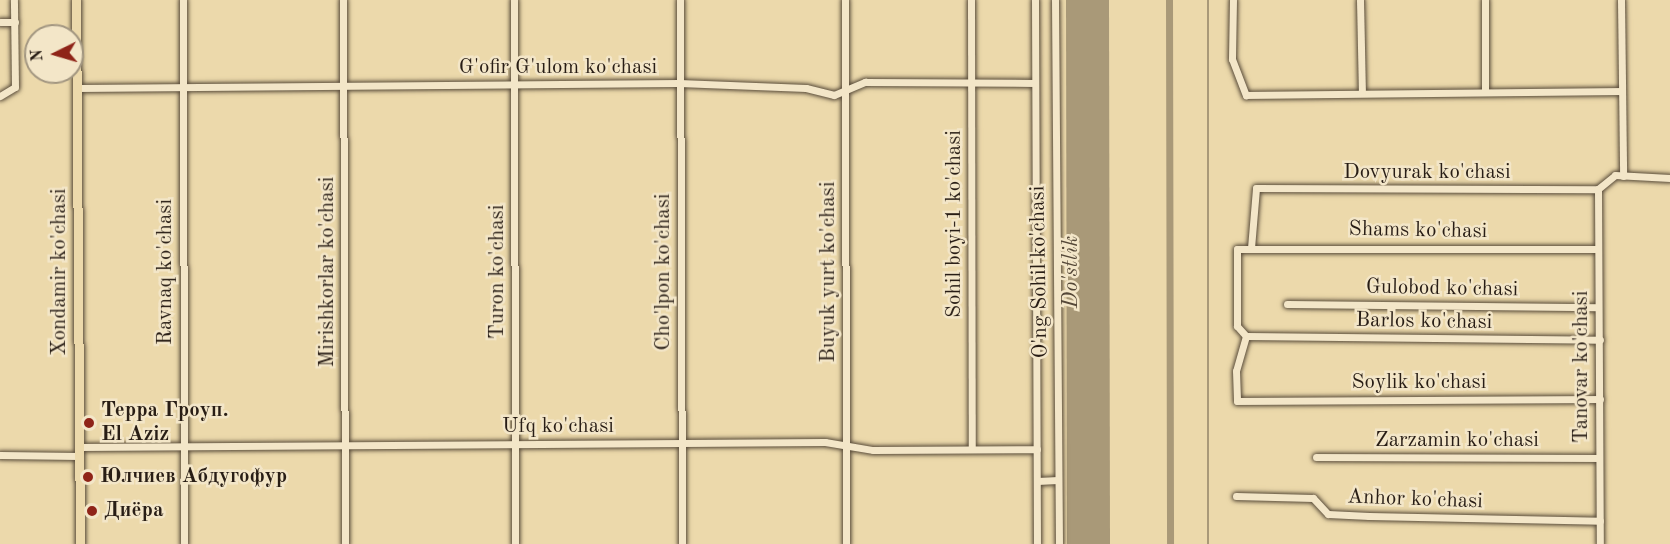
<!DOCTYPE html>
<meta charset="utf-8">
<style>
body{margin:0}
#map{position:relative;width:1670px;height:544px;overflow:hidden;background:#ecd9ab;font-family:"Old Standard TT",serif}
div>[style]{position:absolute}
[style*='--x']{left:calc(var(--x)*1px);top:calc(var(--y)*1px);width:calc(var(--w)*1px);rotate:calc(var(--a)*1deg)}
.water>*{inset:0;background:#a99978}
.stream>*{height:2px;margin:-1px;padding:0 1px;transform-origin:1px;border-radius:1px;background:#a99978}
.canal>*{height:7px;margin:-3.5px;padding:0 3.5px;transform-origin:3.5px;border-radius:3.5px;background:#a99978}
.roads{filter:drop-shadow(0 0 2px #594c3a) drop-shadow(0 0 2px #594c3a)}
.minor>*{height:7px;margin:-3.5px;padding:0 3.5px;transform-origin:3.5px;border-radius:3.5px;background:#f3e6c8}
.major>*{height:9px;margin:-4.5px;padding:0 4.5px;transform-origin:4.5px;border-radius:4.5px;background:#ecd9ab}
.dots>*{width:16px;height:16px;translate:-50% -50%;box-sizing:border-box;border:3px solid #f3e6c8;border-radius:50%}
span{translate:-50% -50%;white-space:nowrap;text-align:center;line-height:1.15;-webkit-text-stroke:5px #f3e6c8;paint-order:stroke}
.street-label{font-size:21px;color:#281d15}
.poi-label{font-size:21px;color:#281d15;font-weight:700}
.left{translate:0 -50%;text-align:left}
.water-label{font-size:22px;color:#554838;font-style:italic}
.north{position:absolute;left:24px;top:24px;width:60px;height:60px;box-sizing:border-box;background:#f3e6c8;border:2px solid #a29680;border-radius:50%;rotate:265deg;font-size:16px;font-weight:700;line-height:24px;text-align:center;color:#281d15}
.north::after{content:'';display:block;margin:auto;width:21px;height:27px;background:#8f2418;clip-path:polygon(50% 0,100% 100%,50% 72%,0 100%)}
</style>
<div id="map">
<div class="water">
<i style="clip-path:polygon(1066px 0,1109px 0,1110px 544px,1067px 544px)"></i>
</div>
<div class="stream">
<i style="--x:1208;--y:544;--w:544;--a:-90"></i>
</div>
<div class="canal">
<i style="--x:1169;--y:0;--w:544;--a:89.89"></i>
</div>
<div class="roads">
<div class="minor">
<i style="--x:183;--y:0;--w:544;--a:89.89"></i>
<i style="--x:343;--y:0;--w:544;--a:89.79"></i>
<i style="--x:514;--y:0;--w:544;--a:89.89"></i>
<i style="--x:680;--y:0;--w:544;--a:89.79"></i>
<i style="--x:845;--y:0;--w:544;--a:89.89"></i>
<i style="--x:971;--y:0;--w:449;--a:89.9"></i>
<i style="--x:1035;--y:0;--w:544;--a:89.79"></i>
<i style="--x:1055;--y:0;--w:544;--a:89.58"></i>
<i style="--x:1233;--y:0;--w:59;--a:91"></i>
<i style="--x:1232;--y:59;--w:39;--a:69"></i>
<i style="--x:1246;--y:95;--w:374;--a:-0.6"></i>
<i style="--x:1360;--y:0;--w:93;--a:88.8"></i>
<i style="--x:1485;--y:0;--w:92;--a:90"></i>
<i style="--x:1621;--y:0;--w:176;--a:89.3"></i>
<i style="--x:0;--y:22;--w:15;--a:0"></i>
<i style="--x:77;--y:88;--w:602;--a:-0.48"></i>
<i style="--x:679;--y:83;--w:127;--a:2.3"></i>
<i style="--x:806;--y:88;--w:29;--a:14"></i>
<i style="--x:834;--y:95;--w:34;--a:-23"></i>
<i style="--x:865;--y:82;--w:170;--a:0.3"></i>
<i style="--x:0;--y:96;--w:17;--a:-31"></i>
<i style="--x:15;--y:87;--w:87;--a:-90.7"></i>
<i style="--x:1598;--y:189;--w:355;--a:89.7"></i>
<i style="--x:1598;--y:189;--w:22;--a:-39"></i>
<i style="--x:1615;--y:175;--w:55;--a:3.1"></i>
<i style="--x:1251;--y:248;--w:60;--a:-85.2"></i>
<i style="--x:1256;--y:188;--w:342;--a:0.2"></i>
<i style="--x:1598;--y:249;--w:361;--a:180"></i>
<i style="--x:1237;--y:249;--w:77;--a:90"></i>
<i style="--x:1237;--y:326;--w:13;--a:48"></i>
<i style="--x:1246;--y:336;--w:36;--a:106"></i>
<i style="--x:1236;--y:371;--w:30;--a:88"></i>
<i style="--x:1237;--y:401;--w:363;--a:-0.3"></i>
<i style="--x:1287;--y:304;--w:311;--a:0.6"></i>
<i style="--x:1246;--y:336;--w:354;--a:0.6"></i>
<i style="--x:79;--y:447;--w:746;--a:-0.38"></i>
<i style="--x:825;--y:442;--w:49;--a:9.5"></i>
<i style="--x:873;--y:450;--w:164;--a:-0.3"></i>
<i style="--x:0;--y:455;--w:79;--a:0.7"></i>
<i style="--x:1316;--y:457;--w:283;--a:0.2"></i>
<i style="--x:1037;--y:481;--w:21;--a:-3"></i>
<i style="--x:1236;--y:496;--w:77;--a:1.5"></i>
<i style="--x:1313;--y:498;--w:22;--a:47"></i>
<i style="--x:1328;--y:514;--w:41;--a:2.8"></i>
<i style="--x:1369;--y:516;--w:231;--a:1.2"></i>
</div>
<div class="major">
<i style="--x:76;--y:0;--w:544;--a:89.58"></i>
</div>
</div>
<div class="dots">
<i style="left:89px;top:423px;background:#8f2418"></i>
<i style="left:88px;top:477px;background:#8f2418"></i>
<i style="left:92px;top:511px;background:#8f2418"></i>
</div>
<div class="street-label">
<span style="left:558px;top:68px">G'ofir G'ulom ko'chasi</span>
<span style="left:1427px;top:173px">Dovyurak ko'chasi</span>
<span style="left:955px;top:224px;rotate:-90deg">Sohil boyi-1 ko'chasi</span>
<span style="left:1418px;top:231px;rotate:1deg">Shams ko'chasi</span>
<span style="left:60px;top:272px;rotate:-90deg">Xondamir ko'chasi</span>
<span style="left:166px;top:272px;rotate:-90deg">Ravnaq ko'chasi</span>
<span style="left:328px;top:272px;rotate:-90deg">Mirishkorlar ko'chasi</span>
<span style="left:498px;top:272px;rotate:-90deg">Turon ko'chasi</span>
<span style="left:664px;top:272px;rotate:-90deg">Cho'lpon ko'chasi</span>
<span style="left:829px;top:272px;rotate:-90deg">Buyuk yurt ko'chasi</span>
<span style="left:1040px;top:272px;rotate:-91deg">O'ng Sohil ko'chasi</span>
<span style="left:1442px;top:289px;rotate:1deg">Gulobod ko'chasi</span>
<span style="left:1424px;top:322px;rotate:1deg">Barlos ko'chasi</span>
<span style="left:1582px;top:367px;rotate:-90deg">Tanovar ko'chasi</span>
<span style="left:1419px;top:383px">Soylik ko'chasi</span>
<span style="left:558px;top:427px">Ufq ko'chasi</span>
<span style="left:1457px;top:441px">Zarzamin ko'chasi</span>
<span style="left:1415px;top:500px;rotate:2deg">Anhor ko'chasi</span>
</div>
<div class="poi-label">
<span class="left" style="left:101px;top:423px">Терра Гроуп.<br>El Aziz</span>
<span class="left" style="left:100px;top:477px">Юлчиев Абдугофур</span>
<span class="left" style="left:104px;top:511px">Диёра</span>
</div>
<div class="water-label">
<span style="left:1072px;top:272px;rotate:-90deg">Do'stlik</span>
</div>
<div class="north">N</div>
</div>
